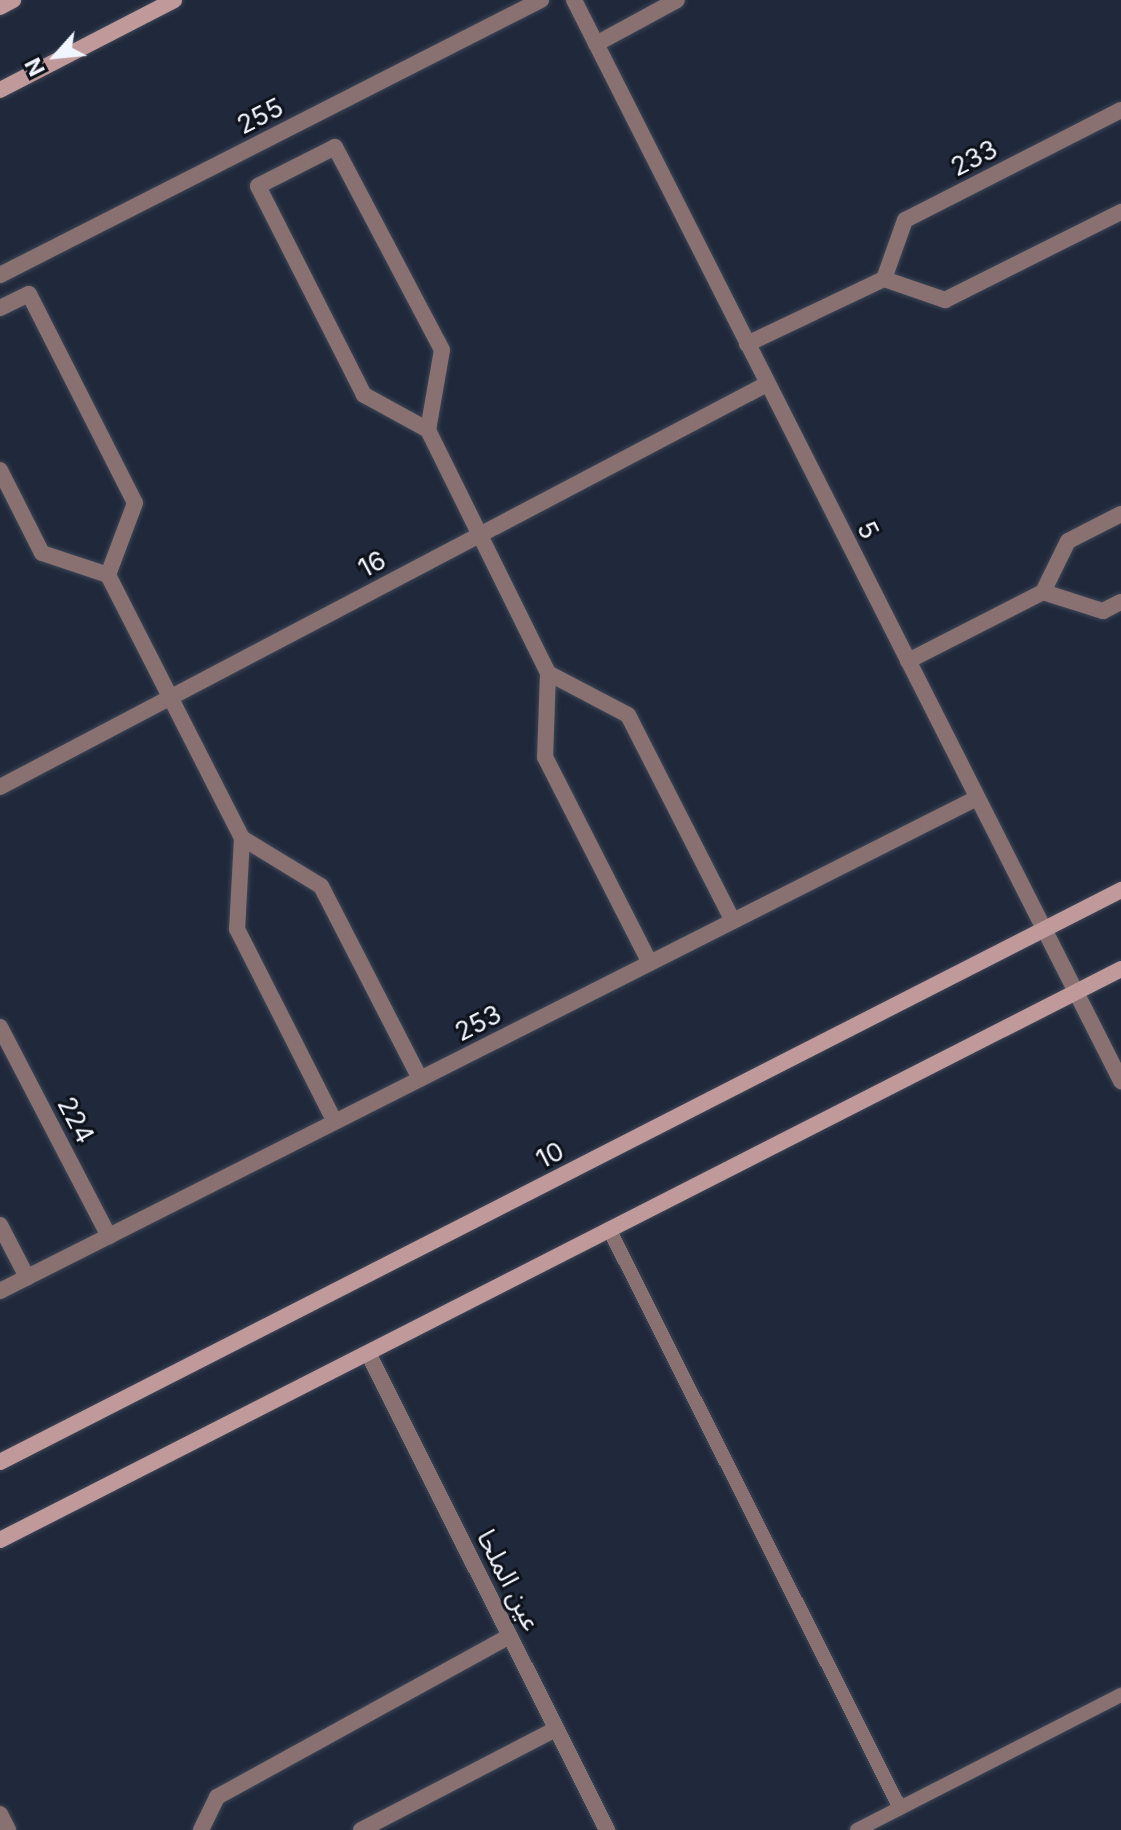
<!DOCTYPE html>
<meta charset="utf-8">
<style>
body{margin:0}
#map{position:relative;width:1121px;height:1830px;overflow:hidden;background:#20293b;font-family:Inter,"Noto Sans Arabic",sans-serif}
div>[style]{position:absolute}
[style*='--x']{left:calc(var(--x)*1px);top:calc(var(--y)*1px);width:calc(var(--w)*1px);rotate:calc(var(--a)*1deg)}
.roads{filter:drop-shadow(0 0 2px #3d4656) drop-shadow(0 0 2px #3d4656)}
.lane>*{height:14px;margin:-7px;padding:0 7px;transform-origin:7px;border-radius:7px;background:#897172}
.street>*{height:16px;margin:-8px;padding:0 8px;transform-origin:8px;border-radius:8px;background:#897172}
.secondary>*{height:16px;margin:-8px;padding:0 8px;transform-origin:8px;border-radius:8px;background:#c0999b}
span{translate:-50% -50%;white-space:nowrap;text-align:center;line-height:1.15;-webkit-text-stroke:6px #0e121a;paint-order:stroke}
.street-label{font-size:26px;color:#f0f5ff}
.north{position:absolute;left:16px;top:16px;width:80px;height:80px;-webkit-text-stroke:6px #0e121a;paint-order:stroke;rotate:243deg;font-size:22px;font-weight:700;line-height:32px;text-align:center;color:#f0f5ff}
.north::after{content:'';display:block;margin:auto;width:28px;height:36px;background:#f0f5ff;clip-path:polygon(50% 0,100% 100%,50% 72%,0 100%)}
</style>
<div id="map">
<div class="roads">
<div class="lane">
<i style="--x:609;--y:1229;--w:648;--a:63.32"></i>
<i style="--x:857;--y:1830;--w:297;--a:-27.1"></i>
</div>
<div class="street">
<i style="--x:574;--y:0;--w:1212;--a:63.16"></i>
<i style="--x:596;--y:44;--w:92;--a:-28.5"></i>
<i style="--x:1121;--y:110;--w:242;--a:153"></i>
<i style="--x:905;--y:220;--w:63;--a:109.6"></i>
<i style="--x:884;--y:279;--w:65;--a:19"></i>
<i style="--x:945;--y:300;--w:197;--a:-26.6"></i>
<i style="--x:0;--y:275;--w:607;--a:-26.95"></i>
<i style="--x:0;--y:308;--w:32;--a:-26"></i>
<i style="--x:29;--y:294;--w:234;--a:63.1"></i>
<i style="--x:135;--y:503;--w:77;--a:110.6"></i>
<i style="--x:747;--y:344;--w:152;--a:-25.4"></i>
<i style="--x:428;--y:430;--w:73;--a:-151.3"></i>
<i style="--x:364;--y:395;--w:234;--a:-116.9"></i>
<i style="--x:258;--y:186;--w:86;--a:-26.9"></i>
<i style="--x:335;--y:147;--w:229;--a:62.2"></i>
<i style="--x:442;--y:350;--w:81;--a:99.9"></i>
<i style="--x:428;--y:430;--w:271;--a:63.7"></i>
<i style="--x:548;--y:673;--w:84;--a:92"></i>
<i style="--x:545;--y:757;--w:231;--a:63"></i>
<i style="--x:0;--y:470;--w:93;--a:63.2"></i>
<i style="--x:42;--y:553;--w:70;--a:18.4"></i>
<i style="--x:108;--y:575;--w:295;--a:63"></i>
<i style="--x:242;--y:838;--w:91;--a:93.1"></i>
<i style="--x:237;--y:929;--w:216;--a:63.1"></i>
<i style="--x:1121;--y:514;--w:59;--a:153"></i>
<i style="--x:1068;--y:541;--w:57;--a:116.1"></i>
<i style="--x:1043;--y:592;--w:63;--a:17.6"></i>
<i style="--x:1103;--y:611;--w:20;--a:-27"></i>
<i style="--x:908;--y:661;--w:152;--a:-27.1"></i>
<i style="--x:548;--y:673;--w:90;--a:27.7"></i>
<i style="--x:628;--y:715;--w:231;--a:63"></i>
<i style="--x:0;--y:787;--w:866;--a:-27.72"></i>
<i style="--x:242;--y:838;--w:92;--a:31.3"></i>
<i style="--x:321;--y:886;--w:217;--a:62.8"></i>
<i style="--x:0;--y:1027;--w:236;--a:62.5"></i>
<i style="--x:0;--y:1225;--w:59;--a:62.6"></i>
<i style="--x:0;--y:1291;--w:1094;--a:-26.78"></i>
<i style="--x:368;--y:1353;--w:534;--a:63.39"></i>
<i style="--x:0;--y:1814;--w:18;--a:63"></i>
<i style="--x:201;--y:1830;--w:37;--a:-64"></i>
<i style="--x:217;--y:1797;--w:334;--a:-28.8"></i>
<i style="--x:361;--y:1830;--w:220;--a:-27.4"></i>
</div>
<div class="secondary">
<i style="--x:0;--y:7;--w:15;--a:-28"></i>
<i style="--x:0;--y:90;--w:196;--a:-27.3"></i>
<i style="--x:0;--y:1462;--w:1259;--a:-27.03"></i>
<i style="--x:0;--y:1540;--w:1258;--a:-26.99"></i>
</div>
</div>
<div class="street-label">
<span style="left:260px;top:116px;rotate:-27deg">255</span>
<span style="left:974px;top:158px;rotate:-27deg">233</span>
<span style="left:868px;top:530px;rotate:63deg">5</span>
<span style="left:372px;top:564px;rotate:-28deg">16</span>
<span style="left:478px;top:1023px;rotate:-27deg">253</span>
<span style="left:76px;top:1120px;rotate:62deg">224</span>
<span style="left:550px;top:1155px;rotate:-27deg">10</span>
<span style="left:509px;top:1580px;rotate:63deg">عين الملحا</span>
</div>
<div class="north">N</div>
</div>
